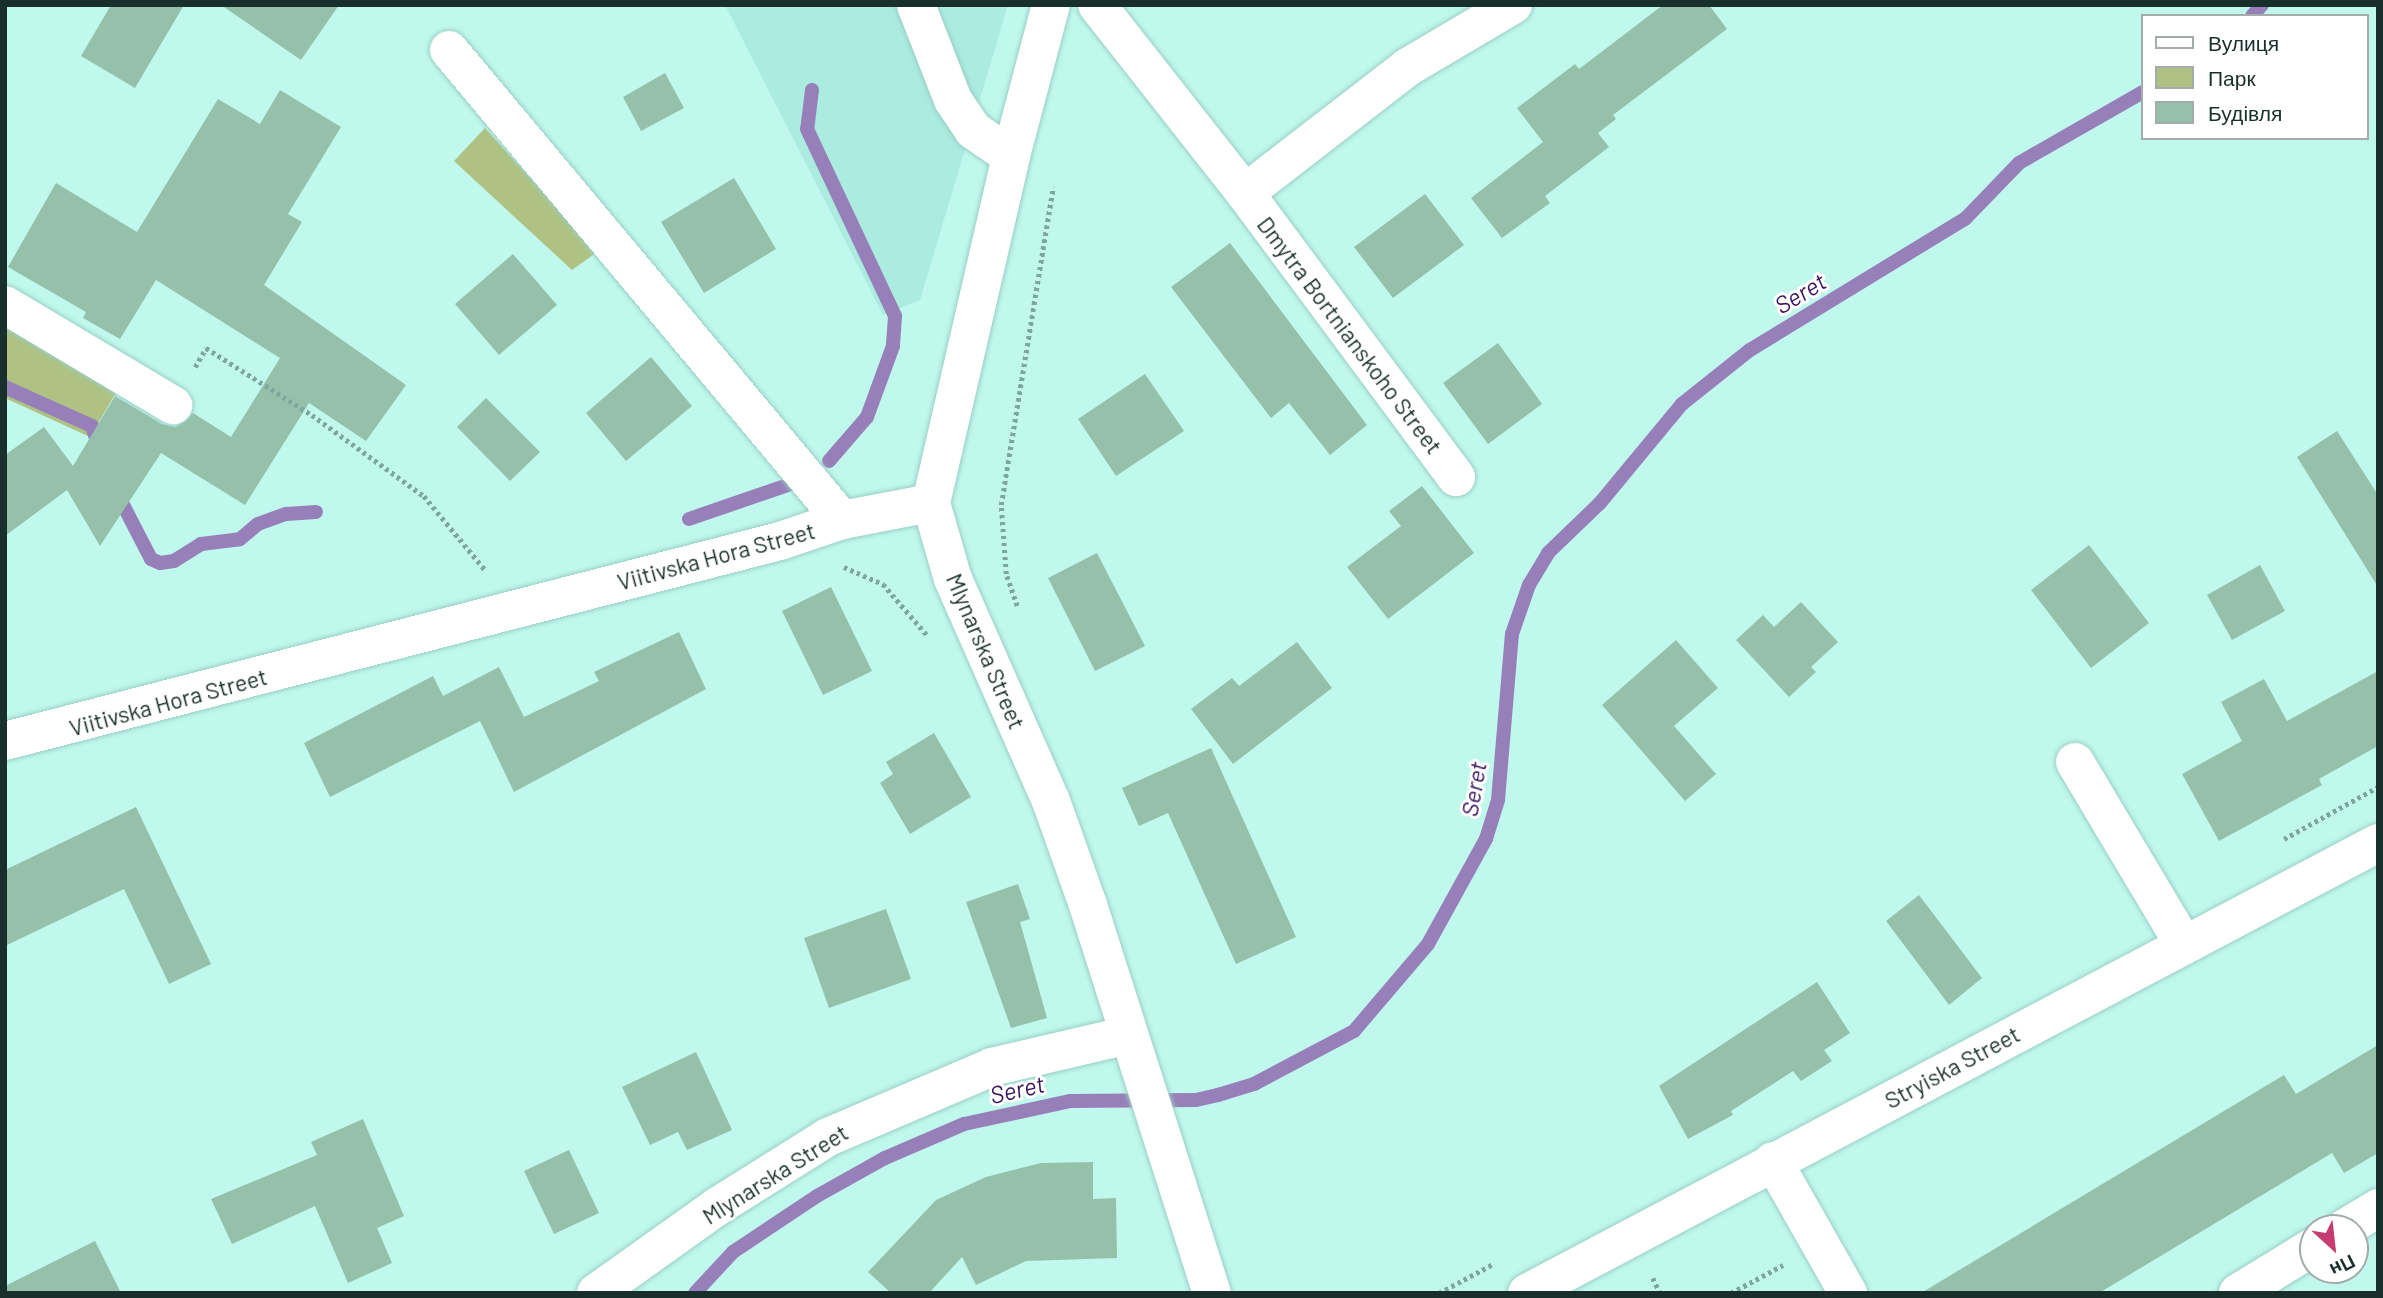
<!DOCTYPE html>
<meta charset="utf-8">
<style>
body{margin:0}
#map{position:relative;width:2383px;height:1298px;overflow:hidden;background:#c1f8ed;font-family:Barlow,sans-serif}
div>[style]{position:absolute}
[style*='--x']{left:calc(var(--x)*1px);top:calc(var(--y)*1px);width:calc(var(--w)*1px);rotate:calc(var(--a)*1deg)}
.built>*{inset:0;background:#acebdf}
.green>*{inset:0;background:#afc283}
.stream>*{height:14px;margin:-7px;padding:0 7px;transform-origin:7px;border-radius:7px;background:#9780ba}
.building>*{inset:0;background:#95c1aa}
.path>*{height:4.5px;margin-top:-2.25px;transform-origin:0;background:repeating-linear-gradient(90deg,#7da79e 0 3.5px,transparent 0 7px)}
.roads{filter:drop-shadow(0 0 2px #99cfc5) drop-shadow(0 0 2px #99cfc5)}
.minor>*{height:38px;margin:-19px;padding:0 19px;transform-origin:19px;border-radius:19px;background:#fff}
.major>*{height:38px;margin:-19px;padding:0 19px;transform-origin:19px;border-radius:19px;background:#fff}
span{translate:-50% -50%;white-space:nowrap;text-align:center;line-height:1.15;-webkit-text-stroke:6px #fff;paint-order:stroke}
.street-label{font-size:23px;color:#192f2b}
.water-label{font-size:24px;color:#39175d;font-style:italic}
.frame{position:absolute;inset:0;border:7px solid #192f2b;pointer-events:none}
.legend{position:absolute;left:2141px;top:14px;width:228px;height:126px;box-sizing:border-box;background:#fff;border:2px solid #a3acaa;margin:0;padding:9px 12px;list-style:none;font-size:21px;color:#192f2b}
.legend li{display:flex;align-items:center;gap:14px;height:35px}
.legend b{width:35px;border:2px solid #a3acaa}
.north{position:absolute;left:2299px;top:1214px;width:70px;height:70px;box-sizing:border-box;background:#fff;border:2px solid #a3acaa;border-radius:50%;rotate:153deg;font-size:19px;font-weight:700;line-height:28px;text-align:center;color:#192f2b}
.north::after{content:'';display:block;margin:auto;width:24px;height:32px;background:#c73c70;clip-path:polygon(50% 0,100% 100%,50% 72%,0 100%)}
</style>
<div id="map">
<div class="built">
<i style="clip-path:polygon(725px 5px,1008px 5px,920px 300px,883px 315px)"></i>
</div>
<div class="green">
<i style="clip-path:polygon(485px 128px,597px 252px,572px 270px,454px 161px)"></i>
<i style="clip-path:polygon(5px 323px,117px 391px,90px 437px,5px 398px)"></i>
</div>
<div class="stream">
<i style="--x:2252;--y:16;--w:15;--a:-48"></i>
<i style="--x:812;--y:90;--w:39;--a:97"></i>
<i style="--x:807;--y:129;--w:207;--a:64.8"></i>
<i style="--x:895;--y:316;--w:30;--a:94"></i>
<i style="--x:893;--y:346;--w:76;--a:110.1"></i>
<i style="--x:867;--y:417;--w:58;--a:130.8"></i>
<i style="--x:5;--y:387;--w:95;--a:24.1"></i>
<i style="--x:92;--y:426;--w:25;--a:72"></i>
<i style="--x:118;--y:495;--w:72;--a:62.7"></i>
<i style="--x:151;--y:559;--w:10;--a:24"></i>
<i style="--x:160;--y:563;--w:14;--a:-8"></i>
<i style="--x:174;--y:561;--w:32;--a:-32"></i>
<i style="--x:201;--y:544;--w:39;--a:-7"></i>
<i style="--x:240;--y:539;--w:23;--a:-40"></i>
<i style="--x:258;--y:524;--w:30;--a:-20"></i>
<i style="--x:286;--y:514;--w:30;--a:-4"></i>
<i style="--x:689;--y:519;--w:105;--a:-19"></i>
<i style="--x:695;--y:1293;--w:56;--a:-47.2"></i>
<i style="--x:733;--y:1252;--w:101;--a:-33.7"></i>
<i style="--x:817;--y:1196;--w:78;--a:-29.2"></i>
<i style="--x:885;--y:1158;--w:86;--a:-23.3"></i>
<i style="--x:964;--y:1124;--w:108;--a:-12.2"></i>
<i style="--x:1070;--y:1101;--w:126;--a:-0.5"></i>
<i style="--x:1196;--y:1100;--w:23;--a:-13"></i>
<i style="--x:1218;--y:1095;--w:38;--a:-17"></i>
<i style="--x:1254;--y:1084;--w:113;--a:-27.9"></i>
<i style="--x:1354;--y:1031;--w:114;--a:-49.6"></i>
<i style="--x:1428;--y:944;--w:120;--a:-61.1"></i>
<i style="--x:1486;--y:839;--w:41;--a:-72.9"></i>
<i style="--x:1498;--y:800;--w:167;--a:-85.2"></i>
<i style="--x:1512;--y:634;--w:52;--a:-70.9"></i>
<i style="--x:1529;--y:585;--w:37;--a:-59"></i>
<i style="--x:1548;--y:553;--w:72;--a:-43.9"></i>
<i style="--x:1600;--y:503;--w:129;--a:-50.4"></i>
<i style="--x:1682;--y:404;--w:87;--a:-38.5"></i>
<i style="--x:1750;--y:350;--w:252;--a:-31.4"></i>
<i style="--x:1965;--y:219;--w:78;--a:-46"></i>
<i style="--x:2019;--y:163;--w:143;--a:-29.8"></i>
</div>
<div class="building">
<i style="clip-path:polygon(111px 5px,184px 5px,135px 88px,81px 56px)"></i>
<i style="clip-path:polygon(221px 5px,339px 5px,301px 60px)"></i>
<i style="clip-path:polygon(1663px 5px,1709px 5px,1727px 29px,1613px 115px,1616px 119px,1598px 133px,1609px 147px,1545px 196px,1550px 203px,1502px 238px,1471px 198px,1543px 142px,1517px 108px,1575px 64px,1579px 69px)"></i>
<i style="clip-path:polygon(665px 73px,684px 108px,641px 131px,623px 97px)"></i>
<i style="clip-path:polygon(280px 90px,341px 127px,288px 214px,302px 222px,264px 285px,406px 385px,366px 441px,309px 403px,245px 505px,161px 453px,100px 546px,67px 490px,5px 536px,5px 455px,44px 427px,73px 466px,115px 396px,162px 424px,176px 427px,193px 413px,231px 437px,280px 358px,156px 280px,120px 339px,83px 318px,86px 312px,8px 267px,56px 183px,137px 232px,218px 99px,260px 124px)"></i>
<i style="clip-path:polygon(734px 178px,776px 249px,704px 293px,661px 222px)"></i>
<i style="clip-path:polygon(1425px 194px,1464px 245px,1393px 298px,1354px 247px)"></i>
<i style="clip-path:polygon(1230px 243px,1367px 425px,1330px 455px,1289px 403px,1271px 418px,1171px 287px)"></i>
<i style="clip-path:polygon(513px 254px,557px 305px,499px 355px,455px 304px)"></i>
<i style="clip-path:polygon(1498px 343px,1542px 404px,1488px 444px,1443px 383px)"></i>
<i style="clip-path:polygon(651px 357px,692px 406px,626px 461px,586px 413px)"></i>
<i style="clip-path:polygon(1145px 374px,1184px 431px,1116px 476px,1078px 419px)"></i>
<i style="clip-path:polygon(486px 398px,540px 452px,510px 481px,457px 427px)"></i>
<i style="clip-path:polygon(2337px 431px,2378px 495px,2378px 587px,2297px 457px)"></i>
<i style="clip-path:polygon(1422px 486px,1474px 553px,1388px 619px,1347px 567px,1401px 526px,1389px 511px)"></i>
<i style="clip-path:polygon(2089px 545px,2149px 623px,2091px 668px,2031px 590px)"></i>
<i style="clip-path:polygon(1097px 553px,1145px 646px,1095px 671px,1048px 578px)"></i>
<i style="clip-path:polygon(2260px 565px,2285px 611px,2232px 640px,2207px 595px)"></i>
<i style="clip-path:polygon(831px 587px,872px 671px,823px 695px,782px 611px)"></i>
<i style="clip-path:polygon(1801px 602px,1838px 642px,1811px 667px,1816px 672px,1789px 697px,1736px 640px,1763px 615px,1774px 627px)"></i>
<i style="clip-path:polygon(679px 632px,706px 689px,514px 792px,480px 721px,330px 797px,304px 743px,433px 676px,443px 696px,499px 667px,524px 717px,599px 681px,594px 672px)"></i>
<i style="clip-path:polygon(1676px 640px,1718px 688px,1674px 726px,1716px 774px,1685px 801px,1602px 705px)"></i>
<i style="clip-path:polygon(1297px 642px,1332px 688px,1233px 764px,1191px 709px,1232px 678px,1239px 686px)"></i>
<i style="clip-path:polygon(2378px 671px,2378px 746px,2319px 779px,2322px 785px,2219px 841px,2182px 774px,2242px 741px,2221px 702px,2264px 679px,2287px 721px)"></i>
<i style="clip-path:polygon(934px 733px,971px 797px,910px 834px,880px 783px,893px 774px,886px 762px)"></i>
<i style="clip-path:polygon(1211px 748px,1296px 937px,1236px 964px,1168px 813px,1139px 826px,1122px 788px)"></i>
<i style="clip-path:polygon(136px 807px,211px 964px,169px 984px,124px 889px,5px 946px,5px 870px)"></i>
<i style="clip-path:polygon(1018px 884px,1030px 919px,1020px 922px,1047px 1018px,1011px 1028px,966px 902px)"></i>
<i style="clip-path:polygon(1919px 895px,1982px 978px,1949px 1005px,1886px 921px)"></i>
<i style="clip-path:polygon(886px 909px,911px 979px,829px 1008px,804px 938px)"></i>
<i style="clip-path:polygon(1817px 982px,1850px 1033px,1824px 1050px,1832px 1061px,1801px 1081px,1793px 1071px,1731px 1111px,1733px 1115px,1688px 1139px,1659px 1086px)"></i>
<i style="clip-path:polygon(2378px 1045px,2378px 1153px,2344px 1173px,2332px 1153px,2099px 1293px,1921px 1293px,2284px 1075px,2296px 1094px)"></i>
<i style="clip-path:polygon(696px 1052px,732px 1130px,687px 1150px,678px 1132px,650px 1145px,622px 1087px)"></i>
<i style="clip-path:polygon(363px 1119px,404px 1216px,377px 1228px,392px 1263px,348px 1283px,315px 1206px,232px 1244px,211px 1199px,317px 1155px,311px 1142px)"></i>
<i style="clip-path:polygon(569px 1150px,599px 1213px,554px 1234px,524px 1171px)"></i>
<i style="clip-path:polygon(1093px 1162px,1093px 1199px,1116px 1198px,1117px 1258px,1026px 1261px,976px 1285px,962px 1257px,929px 1293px,891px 1293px,868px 1272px,936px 1200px,986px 1177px,1041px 1163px)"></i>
<i style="clip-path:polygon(95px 1241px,121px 1293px,5px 1293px,5px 1286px)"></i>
</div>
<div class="path">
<i style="--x:195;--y:367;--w:22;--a:-60"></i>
<i style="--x:206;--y:348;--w:125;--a:32.3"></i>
<i style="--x:312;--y:415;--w:138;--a:35.9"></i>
<i style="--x:424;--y:496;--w:97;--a:50.4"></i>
<i style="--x:844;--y:567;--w:43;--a:23.6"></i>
<i style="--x:883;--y:584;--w:67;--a:49.2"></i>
<i style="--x:1017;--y:606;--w:34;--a:-109"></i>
<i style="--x:1006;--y:574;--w:69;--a:-94.1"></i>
<i style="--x:1001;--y:505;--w:322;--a:-80.7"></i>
<i style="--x:2284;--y:839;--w:107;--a:-29"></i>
<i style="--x:1653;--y:1278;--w:17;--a:65"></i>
<i style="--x:1439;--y:1293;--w:61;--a:-28.2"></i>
<i style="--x:1731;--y:1293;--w:59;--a:-28.3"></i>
</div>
<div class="roads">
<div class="minor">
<i style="--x:916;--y:5;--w:102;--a:68.7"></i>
<i style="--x:953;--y:100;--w:36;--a:56"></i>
<i style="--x:973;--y:130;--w:46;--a:34.4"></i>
<i style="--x:1097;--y:5;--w:239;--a:51.8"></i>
<i style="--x:1245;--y:193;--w:354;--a:53.4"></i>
<i style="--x:449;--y:50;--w:613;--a:50.1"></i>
<i style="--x:1245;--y:193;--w:206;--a:-37.7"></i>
<i style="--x:1408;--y:67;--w:122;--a:-30.6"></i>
<i style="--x:5;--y:305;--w:196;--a:30.8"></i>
<i style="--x:931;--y:503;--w:79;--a:73.9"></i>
<i style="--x:953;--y:579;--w:243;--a:66.2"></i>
<i style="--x:1051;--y:801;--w:110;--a:70.4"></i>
<i style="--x:1088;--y:905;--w:407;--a:72.3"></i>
<i style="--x:931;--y:503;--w:356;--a:-77"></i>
<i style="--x:1011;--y:156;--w:156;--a:-75.2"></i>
<i style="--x:5;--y:741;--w:800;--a:-14.47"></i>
<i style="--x:780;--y:541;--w:65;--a:-18.7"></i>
<i style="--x:842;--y:520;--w:91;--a:-10.8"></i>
<i style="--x:2075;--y:762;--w:213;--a:59.2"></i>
<i style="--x:1773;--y:1161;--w:152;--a:60.4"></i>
<i style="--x:2345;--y:1228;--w:39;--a:-31"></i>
<i style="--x:596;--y:1293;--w:150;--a:-35.5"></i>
<i style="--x:718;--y:1206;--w:130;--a:-32.1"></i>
<i style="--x:828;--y:1137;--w:178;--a:-23.1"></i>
<i style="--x:992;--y:1067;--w:140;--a:-13.2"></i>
<i style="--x:2238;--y:1293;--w:88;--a:-31.5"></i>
</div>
<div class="major">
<i style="--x:1527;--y:1293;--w:963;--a:-27.87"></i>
</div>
</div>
<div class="street-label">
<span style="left:1350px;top:335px;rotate:53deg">Dmytra Bortnianskoho Street</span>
<span style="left:716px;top:556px;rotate:-15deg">Viitivska Hora Street</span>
<span style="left:986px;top:651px;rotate:67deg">Mlynarska Street</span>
<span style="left:168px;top:702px;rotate:-15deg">Viitivska Hora Street</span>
<span style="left:1952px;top:1067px;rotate:-28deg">Stryiska Street</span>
<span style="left:775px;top:1174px;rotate:-32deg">Mlynarska Street</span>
</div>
<div class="water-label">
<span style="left:1800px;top:293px;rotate:-31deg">Seret</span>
<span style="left:1473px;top:789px;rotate:-80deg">Seret</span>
<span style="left:1017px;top:1089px;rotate:-13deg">Seret</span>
</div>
<div class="frame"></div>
<ul class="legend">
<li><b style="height:9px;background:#fff"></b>Вулиця</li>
<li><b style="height:19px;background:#afc283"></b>Парк</li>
<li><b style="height:19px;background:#95c1aa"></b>Будівля</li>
</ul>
<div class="north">Пн</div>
</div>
